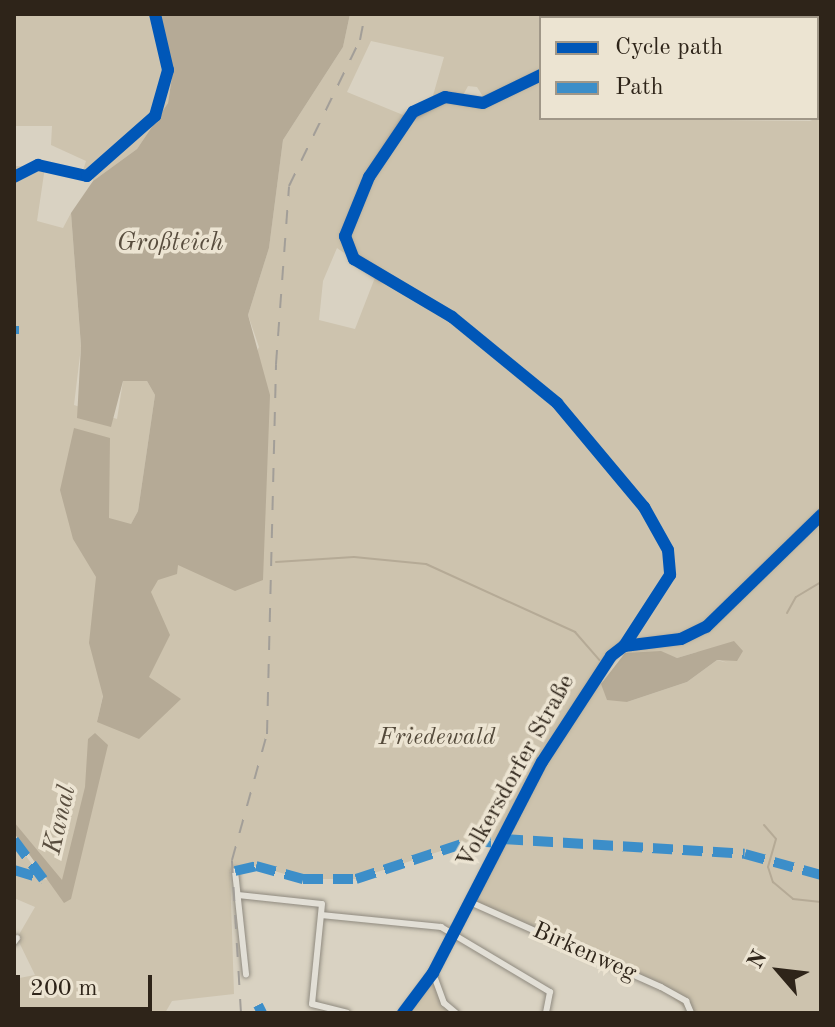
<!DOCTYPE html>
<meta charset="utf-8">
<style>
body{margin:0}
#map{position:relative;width:835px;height:1027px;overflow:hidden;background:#d9d2c2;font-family:"Old Standard TT",serif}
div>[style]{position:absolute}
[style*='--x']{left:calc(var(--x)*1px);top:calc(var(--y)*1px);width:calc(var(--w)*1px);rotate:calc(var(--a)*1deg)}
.green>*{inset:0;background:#cdc3ae}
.water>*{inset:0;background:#b5aa96}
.stream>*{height:2px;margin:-1px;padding:0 1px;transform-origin:1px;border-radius:1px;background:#b5aa96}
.roads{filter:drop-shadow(0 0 2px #8f8a7f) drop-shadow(0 0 2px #8f8a7f)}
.minor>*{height:6px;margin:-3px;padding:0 3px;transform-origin:3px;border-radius:3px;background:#e2dfd6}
.rail>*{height:2px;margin-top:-1px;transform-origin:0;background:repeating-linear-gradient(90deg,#a29e98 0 14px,transparent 0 28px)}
.quiet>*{height:10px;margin-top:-5px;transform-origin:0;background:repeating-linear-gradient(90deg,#3c8ec9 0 20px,transparent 0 30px)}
.cycleway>*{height:12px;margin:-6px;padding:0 6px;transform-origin:6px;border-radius:6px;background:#0057b8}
span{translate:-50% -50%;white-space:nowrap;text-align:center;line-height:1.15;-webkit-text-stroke:7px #ece4d2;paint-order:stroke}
.park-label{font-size:24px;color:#53493a;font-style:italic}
.street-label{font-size:24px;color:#2e2419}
.water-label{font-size:26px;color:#584d3e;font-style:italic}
.frame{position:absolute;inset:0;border:16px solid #2e2419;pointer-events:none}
.legend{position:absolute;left:539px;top:16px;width:280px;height:104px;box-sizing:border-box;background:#ece4d2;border:2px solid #a09788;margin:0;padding:10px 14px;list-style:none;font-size:24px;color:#2e2419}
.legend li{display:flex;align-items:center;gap:16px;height:40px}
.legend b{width:40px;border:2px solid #a09788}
.north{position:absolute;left:739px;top:931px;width:80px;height:80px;-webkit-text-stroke:6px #ece4d2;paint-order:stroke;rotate:298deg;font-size:22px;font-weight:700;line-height:32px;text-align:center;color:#2e2419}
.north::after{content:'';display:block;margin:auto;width:28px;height:36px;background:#2e2419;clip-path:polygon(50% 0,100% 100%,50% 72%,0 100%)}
.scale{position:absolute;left:16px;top:975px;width:136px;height:36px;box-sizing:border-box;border:4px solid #2e2419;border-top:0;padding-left:10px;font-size:24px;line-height:28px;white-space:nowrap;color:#2e2419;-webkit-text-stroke:6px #ece4d2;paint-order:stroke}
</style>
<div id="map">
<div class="green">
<i style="clip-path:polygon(14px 14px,160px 14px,173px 70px,168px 103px,137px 149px,93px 181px,93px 170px,82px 174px,86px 161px,51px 145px,52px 126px,14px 126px)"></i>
<i style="clip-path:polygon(evenodd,350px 14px,547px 14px,554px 18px,541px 18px,541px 118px,810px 121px,821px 116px,821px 1013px,691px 1013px,653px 982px,472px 902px,505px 840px,471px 841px,356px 879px,303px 879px,256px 866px,230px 870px,234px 994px,172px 1001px,165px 1013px,14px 1013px,14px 979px,35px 975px,17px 938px,35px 907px,14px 898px,14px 840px,43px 879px,56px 881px,14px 822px,14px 166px,45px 167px,37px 221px,63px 228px,71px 213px,81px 347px,74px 405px,117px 419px,123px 381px,147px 381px,155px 395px,138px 511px,117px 550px,130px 574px,97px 722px,146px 578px,259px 347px,248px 315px,269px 248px,283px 140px,343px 47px,350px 14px,371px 41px,444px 57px,432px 99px,446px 95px,462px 97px,468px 86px,477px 87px,487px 103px,446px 98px,408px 117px,347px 92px,371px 41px,350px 14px,337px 248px,376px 275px,355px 329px,319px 320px,323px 281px,337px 248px,350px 14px,655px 652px,677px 658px,697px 652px,728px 663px,717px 660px,687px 682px,627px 702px,605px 690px,601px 677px,619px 656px,655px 652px)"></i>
<i style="clip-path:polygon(433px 973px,444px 1003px,456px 1013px,403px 1013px)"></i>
</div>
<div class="water">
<i style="clip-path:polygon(160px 14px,350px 14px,343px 47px,283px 140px,269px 248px,248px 315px,270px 395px,263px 580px,235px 591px,178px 565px,177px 574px,158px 580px,151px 592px,170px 635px,149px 677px,181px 699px,139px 739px,97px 722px,103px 696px,89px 643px,96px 577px,73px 539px,60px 490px,74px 428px,110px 438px,109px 518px,131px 524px,138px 511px,155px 395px,147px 381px,123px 381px,111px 427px,77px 418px,81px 346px,71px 213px,93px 181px,137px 149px,168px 103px,173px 70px)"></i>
<i style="clip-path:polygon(734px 641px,743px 651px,737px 661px,717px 660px,687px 682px,627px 702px,607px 700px,601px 684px,625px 653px,661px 651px,677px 658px)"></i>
<i style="clip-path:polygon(95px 733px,108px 745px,71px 899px,64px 903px,14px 833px,14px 822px,62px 880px,85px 787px,88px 739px)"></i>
</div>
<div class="stream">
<i style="--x:276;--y:562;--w:78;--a:-3.7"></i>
<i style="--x:354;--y:557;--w:72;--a:5.6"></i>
<i style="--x:426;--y:564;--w:164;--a:24.5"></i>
<i style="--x:575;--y:632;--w:37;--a:49"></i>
<i style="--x:787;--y:613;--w:18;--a:-61"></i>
<i style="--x:796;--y:597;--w:29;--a:-31"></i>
<i style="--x:764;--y:825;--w:18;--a:49"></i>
<i style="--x:776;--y:839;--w:29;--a:106"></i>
<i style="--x:768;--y:867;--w:16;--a:72"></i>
<i style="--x:773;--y:882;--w:26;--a:40"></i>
<i style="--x:793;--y:899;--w:28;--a:6"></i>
</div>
<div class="roads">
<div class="minor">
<i style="--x:616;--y:18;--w:5;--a:-53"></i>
<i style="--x:382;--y:277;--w:33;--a:-147"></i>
<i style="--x:354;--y:259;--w:25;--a:-111"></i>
<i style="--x:345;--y:236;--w:64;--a:-67.9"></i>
<i style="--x:369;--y:177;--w:72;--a:-57"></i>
<i style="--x:408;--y:117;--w:42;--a:-28.4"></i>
<i style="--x:445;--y:97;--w:38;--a:9"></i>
<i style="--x:483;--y:103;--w:64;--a:-25.8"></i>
<i style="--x:235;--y:871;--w:104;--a:83.9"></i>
<i style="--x:238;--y:895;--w:84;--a:6.1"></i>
<i style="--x:322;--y:904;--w:100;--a:95.7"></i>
<i style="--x:312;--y:1004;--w:36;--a:14"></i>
<i style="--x:470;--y:902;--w:209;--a:24"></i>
<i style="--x:661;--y:987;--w:29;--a:29"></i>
<i style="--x:686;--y:1001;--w:13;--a:67"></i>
<i style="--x:321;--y:915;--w:121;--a:5.7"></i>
<i style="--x:441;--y:927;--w:127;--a:30.8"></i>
<i style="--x:550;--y:992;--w:21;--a:101"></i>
<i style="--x:14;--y:942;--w:5;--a:-53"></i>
<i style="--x:433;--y:973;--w:32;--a:70"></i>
<i style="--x:444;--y:1003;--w:16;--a:40"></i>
<i style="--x:403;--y:1013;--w:50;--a:-53.1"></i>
<i style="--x:433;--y:973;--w:237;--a:-62.7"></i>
<i style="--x:542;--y:762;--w:126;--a:-56.9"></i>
<i style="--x:611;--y:656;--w:16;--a:-38"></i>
<i style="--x:624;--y:646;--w:57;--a:-7"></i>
<i style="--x:681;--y:639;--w:28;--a:-26"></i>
<i style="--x:706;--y:627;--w:161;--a:-44.2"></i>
</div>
</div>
<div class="rail">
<i style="--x:241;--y:1013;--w:153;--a:-93.4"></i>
<i style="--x:232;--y:860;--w:131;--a:-74.5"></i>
<i style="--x:267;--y:734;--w:370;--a:-88.6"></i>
<i style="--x:276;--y:364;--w:178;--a:-85.8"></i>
<i style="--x:289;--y:186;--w:162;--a:-64.1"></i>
<i style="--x:360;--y:40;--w:26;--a:-79"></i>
</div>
<div class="quiet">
<i style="--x:14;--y:326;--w:8;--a:90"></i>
<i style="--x:503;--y:839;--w:242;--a:3.5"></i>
<i style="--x:745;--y:854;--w:79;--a:15.4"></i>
<i style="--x:14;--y:840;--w:49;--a:53.4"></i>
<i style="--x:14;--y:870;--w:30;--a:17"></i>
<i style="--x:235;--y:871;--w:22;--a:-13"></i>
<i style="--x:256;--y:866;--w:49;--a:15.5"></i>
<i style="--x:303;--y:879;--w:53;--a:0"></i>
<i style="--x:356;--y:879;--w:121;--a:-18.3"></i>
<i style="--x:471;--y:841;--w:30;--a:4"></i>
<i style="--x:258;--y:1005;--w:9;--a:63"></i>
</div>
<div class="cycleway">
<i style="--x:541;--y:75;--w:64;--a:154.2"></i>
<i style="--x:483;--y:103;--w:38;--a:-171"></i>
<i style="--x:445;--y:97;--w:35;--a:155"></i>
<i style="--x:413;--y:112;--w:78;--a:124.1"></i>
<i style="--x:369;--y:177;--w:64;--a:112.1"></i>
<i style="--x:345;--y:236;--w:25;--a:69"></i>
<i style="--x:354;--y:259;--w:114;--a:30.6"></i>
<i style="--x:452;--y:317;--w:136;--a:39.3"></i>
<i style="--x:557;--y:403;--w:136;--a:50.1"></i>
<i style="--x:644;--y:507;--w:49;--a:60.8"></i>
<i style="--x:668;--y:550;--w:25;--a:85"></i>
<i style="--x:670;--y:575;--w:85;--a:122.9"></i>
<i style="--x:14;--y:177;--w:27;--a:-27"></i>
<i style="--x:38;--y:165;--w:50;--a:12.7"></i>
<i style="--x:87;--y:176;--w:91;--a:-41.4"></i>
<i style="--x:155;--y:116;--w:48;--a:-74.2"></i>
<i style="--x:168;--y:70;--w:57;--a:-103.1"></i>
<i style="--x:403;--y:1013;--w:50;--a:-53.1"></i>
<i style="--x:433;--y:973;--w:237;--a:-62.7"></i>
<i style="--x:542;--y:762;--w:126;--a:-56.9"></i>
<i style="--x:611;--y:656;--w:16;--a:-38"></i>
<i style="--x:624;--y:646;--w:57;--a:-7"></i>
<i style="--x:681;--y:639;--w:28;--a:-26"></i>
<i style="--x:706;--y:627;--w:161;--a:-44.2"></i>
</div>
<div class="park-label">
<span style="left:437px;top:739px">Friedewald</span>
</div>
<div class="street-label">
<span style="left:517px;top:772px;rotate:-61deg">Volkersdorfer Straße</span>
<span style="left:584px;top:953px;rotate:24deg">Birkenweg</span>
</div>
<div class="water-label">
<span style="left:170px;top:244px">Großteich</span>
<span style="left:61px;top:820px;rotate:-77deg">Kanal</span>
</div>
<div class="frame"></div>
<ul class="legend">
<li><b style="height:10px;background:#0057b8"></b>Cycle path</li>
<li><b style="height:10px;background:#3c8ec9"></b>Path</li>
</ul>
<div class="north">N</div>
<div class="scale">200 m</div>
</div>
